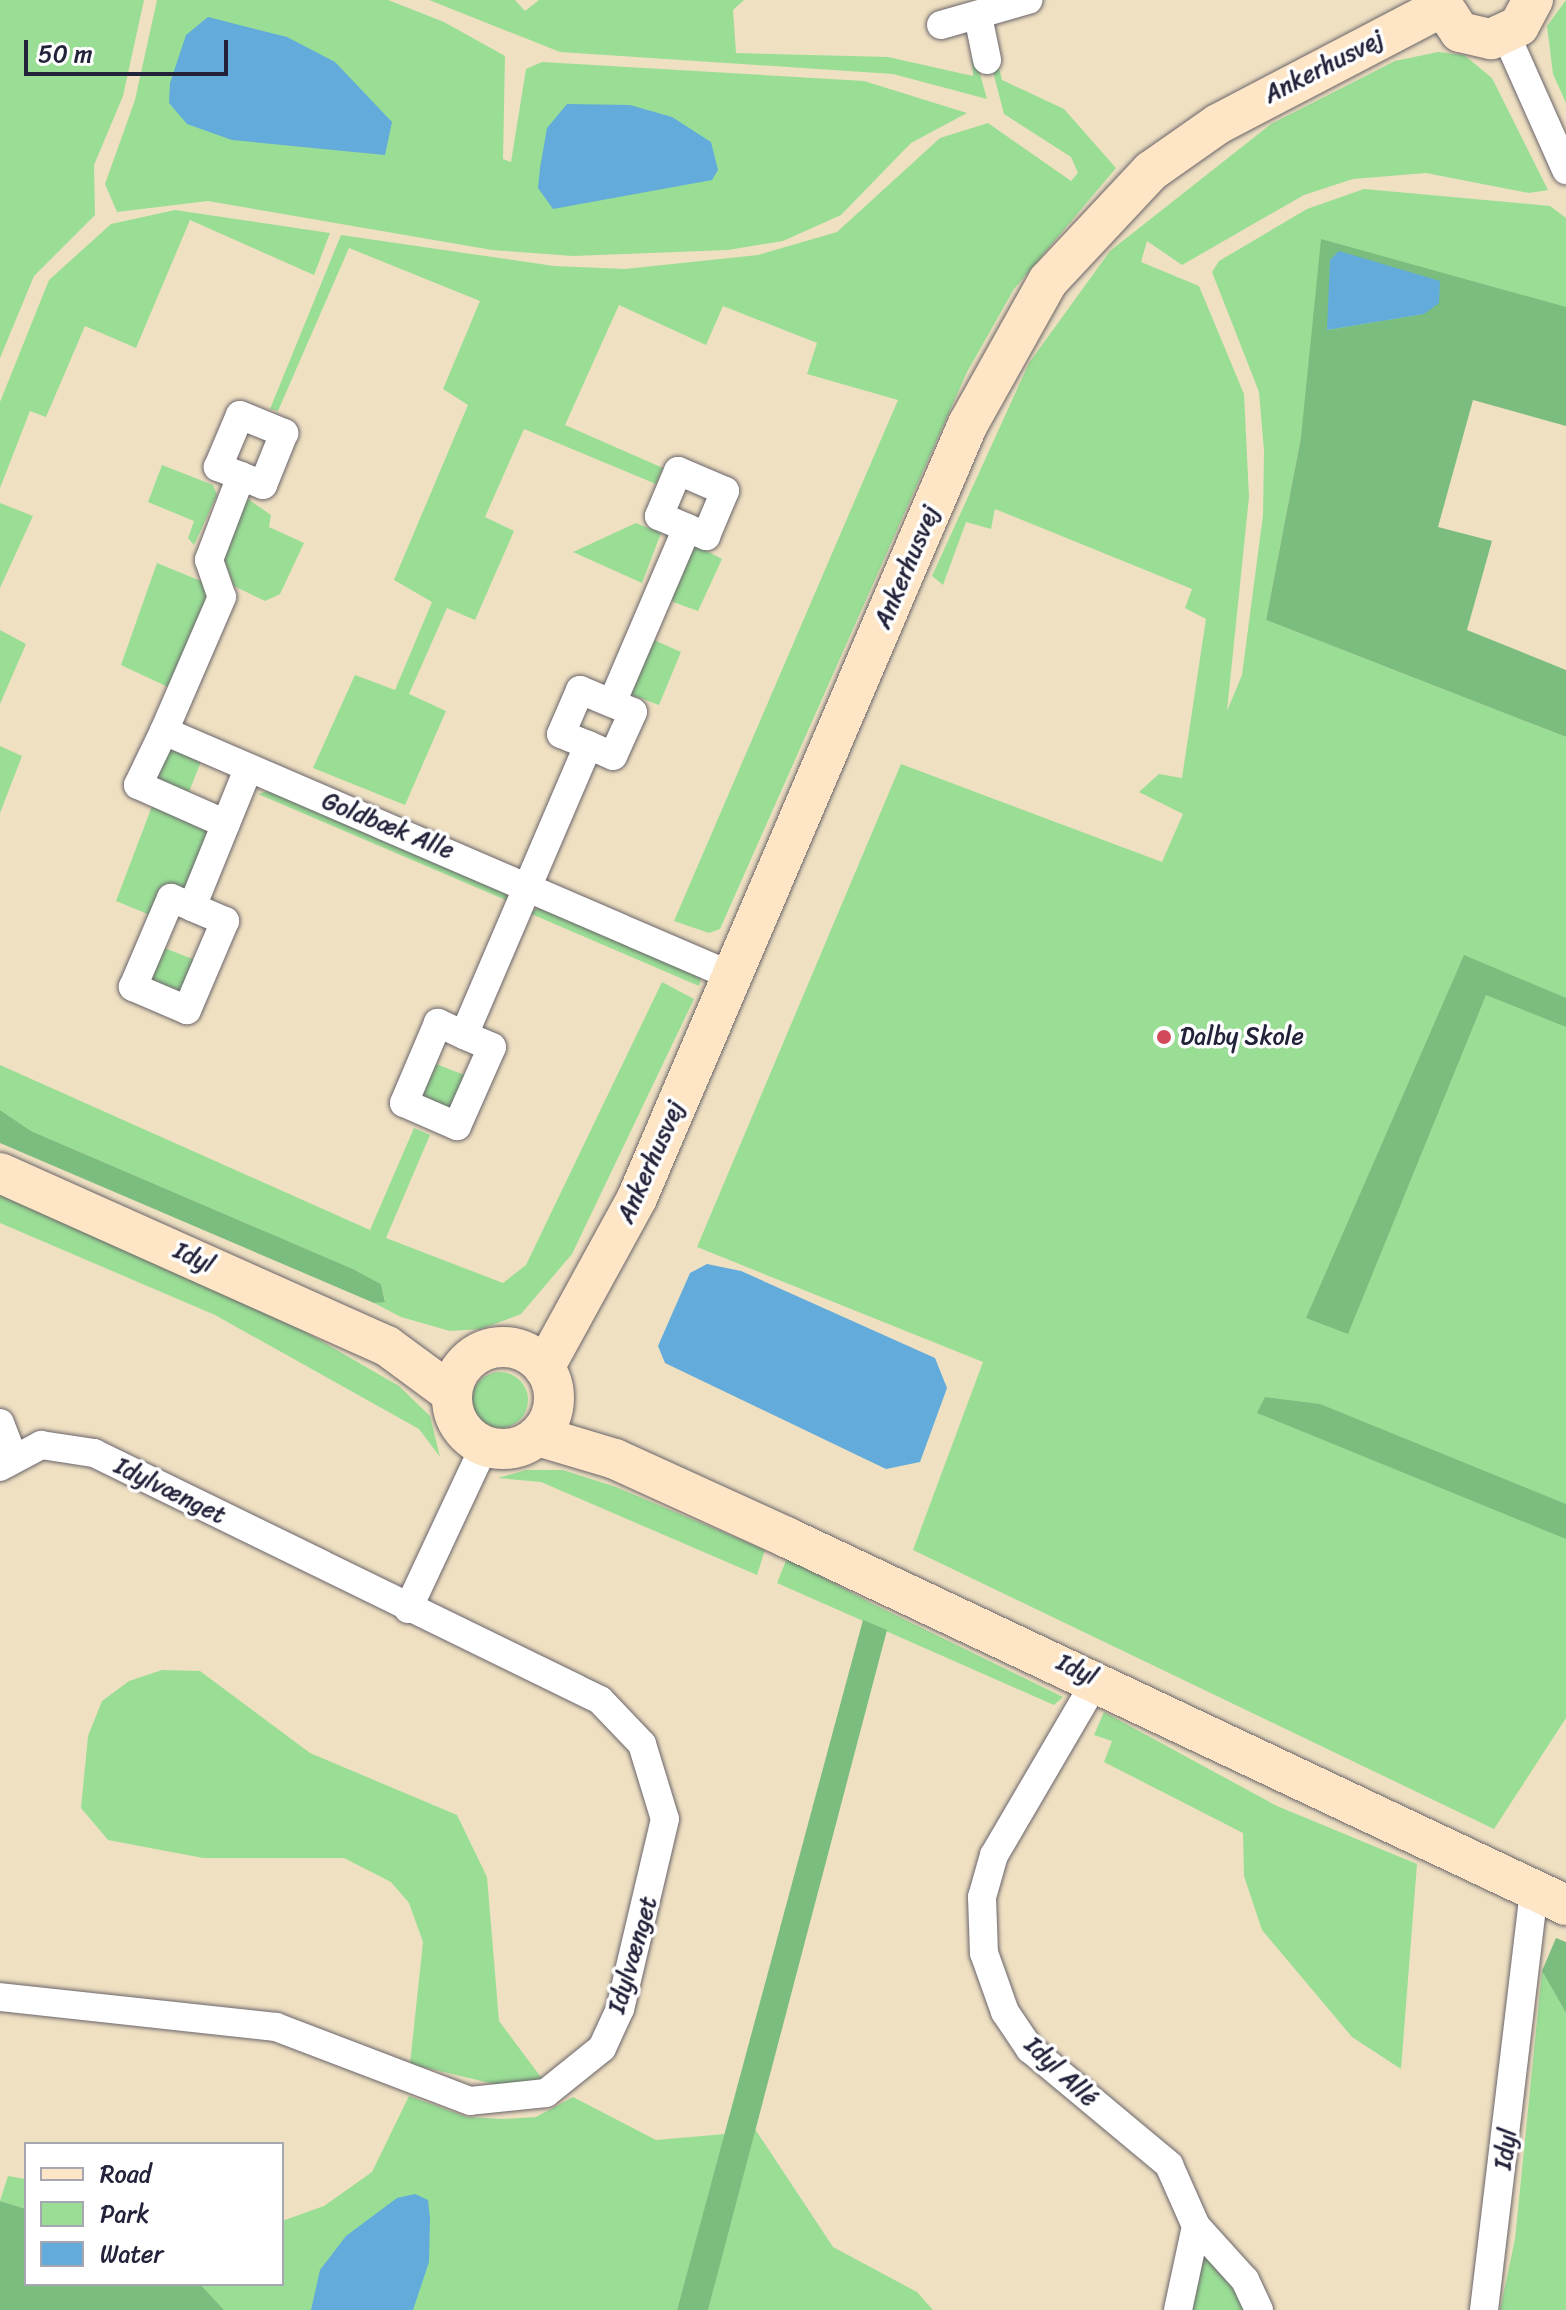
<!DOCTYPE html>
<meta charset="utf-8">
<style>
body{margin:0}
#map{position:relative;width:1566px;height:2310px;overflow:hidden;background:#efe0c2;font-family:Sriracha,sans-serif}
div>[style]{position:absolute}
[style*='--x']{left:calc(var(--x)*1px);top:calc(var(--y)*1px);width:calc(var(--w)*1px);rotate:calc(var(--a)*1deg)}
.green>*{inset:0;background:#9ade96}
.round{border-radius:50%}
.forest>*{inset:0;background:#7bbd7f}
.water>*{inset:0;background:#62abda}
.roads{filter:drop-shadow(0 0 2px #6a646a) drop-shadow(0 0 2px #6a646a)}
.street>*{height:28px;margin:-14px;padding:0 14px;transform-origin:14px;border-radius:14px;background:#fff}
.secondary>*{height:40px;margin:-20px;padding:0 20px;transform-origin:20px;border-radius:20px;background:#fde5c5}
.secondary>.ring{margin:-20px;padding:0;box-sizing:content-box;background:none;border:40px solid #fde5c5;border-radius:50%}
.dots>*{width:22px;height:22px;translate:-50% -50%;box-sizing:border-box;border:4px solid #fff;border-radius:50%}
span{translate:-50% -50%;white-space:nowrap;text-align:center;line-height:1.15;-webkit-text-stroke:7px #fff;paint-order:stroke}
.street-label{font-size:24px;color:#22223b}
.poi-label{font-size:24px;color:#22223b}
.left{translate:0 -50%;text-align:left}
.legend{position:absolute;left:24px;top:2142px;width:260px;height:144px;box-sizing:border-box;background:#fff;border:2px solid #a7a7b1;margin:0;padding:10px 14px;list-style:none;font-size:24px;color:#22223b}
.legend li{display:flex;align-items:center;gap:16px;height:40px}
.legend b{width:40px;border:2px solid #a7a7b1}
.scale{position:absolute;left:24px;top:40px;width:204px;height:36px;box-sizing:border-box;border:4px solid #22223b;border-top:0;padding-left:10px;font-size:24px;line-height:28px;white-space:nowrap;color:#22223b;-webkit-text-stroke:6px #fff;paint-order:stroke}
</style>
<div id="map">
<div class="green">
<i style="clip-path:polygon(0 0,144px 0,123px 96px,94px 165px,95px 215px,34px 276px,0 358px)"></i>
<i style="clip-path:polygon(157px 0,388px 0,444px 22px,505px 56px,503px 159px,511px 162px,526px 69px,542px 62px,864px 81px,967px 113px,911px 143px,841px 215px,783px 241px,728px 250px,573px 256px,492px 250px,208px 201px,117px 212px,105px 184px,135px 100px)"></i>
<i style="clip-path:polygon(429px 0,515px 0,525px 11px,539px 0,744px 0,733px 10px,736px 53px,888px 57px,973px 76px,971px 42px,987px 99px,893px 74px,560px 52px)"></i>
<i style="clip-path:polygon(1566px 0,1566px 103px,1553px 74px,1547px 26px)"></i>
<i style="clip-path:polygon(1438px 52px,1464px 55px,1492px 78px,1548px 190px,1529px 193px,1426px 173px,1353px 179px,1304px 195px,1182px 265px,1147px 241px,1141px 262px,1199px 286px,1244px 394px,1249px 497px,1227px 711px,1242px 675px,1263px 515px,1264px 451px,1259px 392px,1212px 272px,1219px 261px,1307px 209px,1364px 189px,1550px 206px,1566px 218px,1566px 311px,1301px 437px,1266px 620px,1566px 737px,1566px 1718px,1494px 1829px,913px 1550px,983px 1362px,697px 1247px,901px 764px,1162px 862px,1183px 814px,1139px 792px,1159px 774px,1182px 778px,1206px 619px,1185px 608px,1192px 589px,995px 509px,991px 529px,966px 522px,943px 585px,932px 576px,1029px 363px,1110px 251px,1271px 124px,1395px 61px)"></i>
<i style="clip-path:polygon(991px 64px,998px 64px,1002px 80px,1064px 109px,1116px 168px,1014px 289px,967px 372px,720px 929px,709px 933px,674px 921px,898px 400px,807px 374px,817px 343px,723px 306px,706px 345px,619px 305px,565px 425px,663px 468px,656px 484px,524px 429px,485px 517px,514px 531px,475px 620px,447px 608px,409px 694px,446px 711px,405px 805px,313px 768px,355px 675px,395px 690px,432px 602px,394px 580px,468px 405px,443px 389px,480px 301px,349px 248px,278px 411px,270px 409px,341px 235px,554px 266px,625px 269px,758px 255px,837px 232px,940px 138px,988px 123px,1071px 181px,1078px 173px,1071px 157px,1004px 114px)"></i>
<i style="clip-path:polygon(175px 210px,330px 233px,314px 275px,190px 220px,136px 348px,85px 326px,46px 417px,30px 411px,0 488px,0 402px,49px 280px,111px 224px)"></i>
<i style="clip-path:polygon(162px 465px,213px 485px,217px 495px,194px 545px,188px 538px,194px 521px,148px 502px)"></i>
<i style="clip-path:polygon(248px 499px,271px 515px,269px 527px,304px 543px,280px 594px,265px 601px,234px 586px,220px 549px)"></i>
<i style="clip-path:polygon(0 503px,33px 516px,0 588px)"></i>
<i style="clip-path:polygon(636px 523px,661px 533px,642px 583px,573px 552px)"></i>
<i style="clip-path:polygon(694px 544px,722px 559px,698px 611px,673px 602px,669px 587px)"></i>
<i style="clip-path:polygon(157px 563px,201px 581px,209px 602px,170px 688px,121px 665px)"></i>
<i style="clip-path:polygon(0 630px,26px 644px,0 704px)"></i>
<i style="clip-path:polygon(654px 640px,681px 652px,659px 705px,632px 695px,628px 683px)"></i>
<i style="clip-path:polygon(0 746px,22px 756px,0 813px)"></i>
<i style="clip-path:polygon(170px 746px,202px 759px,189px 792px,156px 779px)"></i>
<i style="clip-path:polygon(271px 790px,505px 890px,508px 901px,258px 794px)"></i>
<i style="clip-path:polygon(154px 801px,206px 827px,210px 838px,182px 894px,164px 885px,150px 915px,116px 901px)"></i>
<i style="clip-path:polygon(543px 906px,702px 976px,699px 986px,529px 913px)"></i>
<i style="clip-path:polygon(162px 947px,195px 960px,183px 992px,149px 979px)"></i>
<i style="clip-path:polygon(662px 982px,694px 999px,572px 1254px,521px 1314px,481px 1329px,450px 1331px,401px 1317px,374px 1303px,385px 1301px,381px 1284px,353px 1269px,31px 1131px,0 1110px,0 1065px,370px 1230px,414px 1128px,430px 1135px,386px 1238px,503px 1283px,526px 1265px)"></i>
<i style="clip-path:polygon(431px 1062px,467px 1076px,451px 1110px,416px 1095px)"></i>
<i style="clip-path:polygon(0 1188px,302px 1330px,399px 1386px,430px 1416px,440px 1457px,419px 1429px,215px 1315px,0 1223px)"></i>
<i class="round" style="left:472px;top:1372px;width:56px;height:56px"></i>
<i style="clip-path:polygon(526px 1470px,563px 1470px,616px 1487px,765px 1550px,757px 1575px,541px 1482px,498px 1478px)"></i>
<i style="clip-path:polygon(787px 1558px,871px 1603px,1063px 1697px,1054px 1705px,777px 1583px)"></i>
<i style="clip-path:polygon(162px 1670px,200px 1671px,310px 1753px,457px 1815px,487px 1877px,499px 2021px,543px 2080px,507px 2087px,410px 2064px,423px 1942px,409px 1903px,391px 1882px,344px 1858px,203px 1858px,108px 1840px,81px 1808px,88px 1736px,102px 1701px,129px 1681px)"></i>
<i style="clip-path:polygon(1104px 1712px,1277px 1806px,1417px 1864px,1401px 2069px,1352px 2037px,1262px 1930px,1244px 1876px,1243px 1833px,1104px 1762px,1112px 1741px,1094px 1735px)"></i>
<i style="clip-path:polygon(1542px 1971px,1566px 2013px,1566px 2310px,1500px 2310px,1515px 2239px)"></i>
<i style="clip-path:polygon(409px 2096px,467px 2117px,502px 2119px,536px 2117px,573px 2097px,656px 2140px,725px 2134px,677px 2310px,224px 2310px,200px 2284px,282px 2284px,282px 2221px,324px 2206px,372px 2172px)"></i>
<i style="clip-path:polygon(753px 2126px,833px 2247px,917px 2292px,933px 2310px,708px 2310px)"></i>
<i style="clip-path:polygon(8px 2176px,26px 2179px,26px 2209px,0 2201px)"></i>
<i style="clip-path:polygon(1205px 2254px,1243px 2289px,1249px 2310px,1190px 2310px)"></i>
</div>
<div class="forest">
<i style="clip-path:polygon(evenodd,1321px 239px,1566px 307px,1566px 426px,1473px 400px,1438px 527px,1492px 541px,1467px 630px,1566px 670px,1566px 737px,1266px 620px,1301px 437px,1321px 239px,1330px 260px,1424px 314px,1328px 330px,1330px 260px)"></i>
<i style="clip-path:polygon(1464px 955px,1566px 998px,1566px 1027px,1486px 995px,1348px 1334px,1306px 1318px)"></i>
<i style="clip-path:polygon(0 1110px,31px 1131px,353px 1269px,381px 1284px,385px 1302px,374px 1303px,0 1143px)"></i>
<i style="clip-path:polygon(1265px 1397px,1320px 1404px,1566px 1504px,1566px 1539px,1257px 1413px)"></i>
<i style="clip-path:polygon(863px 1620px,887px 1630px,708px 2310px,677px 2310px)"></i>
<i style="clip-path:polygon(1556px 1938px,1566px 1942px,1566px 2013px,1542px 1971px)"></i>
<i style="clip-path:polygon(0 2201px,26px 2209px,26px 2284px,200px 2284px,224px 2310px,0 2310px)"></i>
</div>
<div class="water">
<i style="clip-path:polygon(208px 17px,287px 37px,335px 62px,392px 122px,385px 155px,232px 140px,187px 124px,169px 103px,170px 83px,186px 35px)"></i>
<i style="clip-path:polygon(567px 104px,630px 105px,672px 117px,711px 142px,718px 170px,712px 180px,553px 209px,538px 188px,540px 168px,547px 128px)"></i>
<i style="clip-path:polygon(1339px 251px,1440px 281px,1439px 303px,1424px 314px,1327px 330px,1330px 260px)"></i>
<i style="clip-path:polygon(707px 1264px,741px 1271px,935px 1358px,947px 1388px,920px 1462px,886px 1469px,665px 1363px,658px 1346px,690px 1273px)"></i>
<i style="clip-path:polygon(415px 2194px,428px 2200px,430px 2218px,429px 2262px,413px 2310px,311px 2310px,320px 2270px,346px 2236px,397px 2198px)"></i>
</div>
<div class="roads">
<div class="street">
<i style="--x:978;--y:16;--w:45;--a:78.4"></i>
<i style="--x:941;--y:25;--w:91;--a:-16"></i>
<i style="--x:1506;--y:35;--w:148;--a:66"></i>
<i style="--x:241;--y:476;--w:25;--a:-159"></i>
<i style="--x:218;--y:467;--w:56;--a:-67.1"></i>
<i style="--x:240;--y:415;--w:48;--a:22.2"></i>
<i style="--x:284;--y:433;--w:56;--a:112"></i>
<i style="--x:263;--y:485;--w:24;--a:-158"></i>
<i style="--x:241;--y:476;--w:90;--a:110.9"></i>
<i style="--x:209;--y:560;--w:39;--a:71"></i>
<i style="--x:222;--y:597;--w:146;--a:113.4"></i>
<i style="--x:164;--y:731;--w:619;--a:23.33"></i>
<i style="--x:612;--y:703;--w:190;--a:-66.8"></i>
<i style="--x:687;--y:528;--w:21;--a:23"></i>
<i style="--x:706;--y:536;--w:49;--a:-67.1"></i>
<i style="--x:725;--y:491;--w:51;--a:-156.9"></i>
<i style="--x:678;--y:471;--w:49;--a:112.9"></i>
<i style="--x:659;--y:516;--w:30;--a:23"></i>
<i style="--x:164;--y:731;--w:60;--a:115.7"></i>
<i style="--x:138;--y:785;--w:96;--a:23.9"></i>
<i style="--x:192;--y:907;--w:36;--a:23"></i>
<i style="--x:225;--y:921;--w:97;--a:113.1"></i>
<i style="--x:187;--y:1010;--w:59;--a:-156.9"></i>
<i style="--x:133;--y:987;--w:97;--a:-66.9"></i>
<i style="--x:171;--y:898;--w:23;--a:23"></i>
<i style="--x:192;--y:907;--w:149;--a:-67.9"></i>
<i style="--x:464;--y:1035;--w:29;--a:-155"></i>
<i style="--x:438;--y:1023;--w:87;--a:113"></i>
<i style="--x:404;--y:1103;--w:58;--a:23.5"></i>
<i style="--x:457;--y:1126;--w:86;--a:-66.1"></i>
<i style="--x:492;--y:1047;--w:30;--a:-157"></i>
<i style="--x:464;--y:1035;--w:315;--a:-66.8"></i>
<i style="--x:588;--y:745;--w:29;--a:-158"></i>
<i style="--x:561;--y:734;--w:48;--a:-66.6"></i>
<i style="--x:580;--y:690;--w:57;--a:22.5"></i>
<i style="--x:633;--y:712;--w:48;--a:114.4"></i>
<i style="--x:613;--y:756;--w:27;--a:-156"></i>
<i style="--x:0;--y:1423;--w:34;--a:69"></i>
<i style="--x:0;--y:1467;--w:47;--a:-28.2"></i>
<i style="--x:41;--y:1445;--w:54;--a:8.6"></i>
<i style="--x:94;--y:1453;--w:563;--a:26.02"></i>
<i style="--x:600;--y:1700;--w:61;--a:46.3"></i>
<i style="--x:642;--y:1744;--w:78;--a:73"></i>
<i style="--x:665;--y:1819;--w:195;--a:103.3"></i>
<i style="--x:620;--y:2009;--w:43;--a:114.8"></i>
<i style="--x:602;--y:2048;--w:72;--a:141.2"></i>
<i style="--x:546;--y:2093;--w:76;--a:174"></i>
<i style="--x:470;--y:2101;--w:208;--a:-159.1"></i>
<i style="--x:276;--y:2027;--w:278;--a:-173.8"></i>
<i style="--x:408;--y:1609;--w:179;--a:-64.9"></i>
<i style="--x:1097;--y:1679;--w:204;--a:120.3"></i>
<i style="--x:994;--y:1855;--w:44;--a:105.9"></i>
<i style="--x:982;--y:1897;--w:56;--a:88"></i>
<i style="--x:984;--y:1953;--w:63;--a:70.4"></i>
<i style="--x:1005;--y:2012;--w:45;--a:56"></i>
<i style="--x:1030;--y:2049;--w:181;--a:39.8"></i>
<i style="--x:1169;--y:2165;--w:67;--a:66.1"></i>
<i style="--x:1196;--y:2226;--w:73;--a:47.8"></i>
<i style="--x:1245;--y:2280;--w:33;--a:65"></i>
<i style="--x:1178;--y:2310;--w:86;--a:-77.9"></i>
<i style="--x:1484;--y:2310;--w:420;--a:-83.2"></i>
</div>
<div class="secondary">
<i style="--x:1439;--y:0;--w:38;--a:57"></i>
<i style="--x:1460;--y:32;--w:32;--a:13"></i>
<i style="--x:1491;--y:39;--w:31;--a:-25"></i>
<i style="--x:1519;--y:26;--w:30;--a:-62"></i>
<i style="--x:0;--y:1173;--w:424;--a:24.1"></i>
<i style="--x:387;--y:1346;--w:79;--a:36.3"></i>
<i class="ring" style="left:452px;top:1347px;width:62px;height:62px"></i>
<i style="--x:544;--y:1368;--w:194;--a:-61.3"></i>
<i style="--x:637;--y:1198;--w:842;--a:-66.85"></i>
<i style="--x:968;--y:424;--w:164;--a:-60.8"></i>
<i style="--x:1048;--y:281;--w:151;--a:-46.9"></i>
<i style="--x:1151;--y:171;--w:82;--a:-35"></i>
<i style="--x:1218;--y:124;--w:250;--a:-27.6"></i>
<i style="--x:538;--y:1436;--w:80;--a:16.6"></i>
<i style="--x:615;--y:1459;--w:188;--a:24.5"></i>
<i style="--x:786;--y:1537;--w:862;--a:25.26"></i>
</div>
</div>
<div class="dots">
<i style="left:1164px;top:1037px;background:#d1495b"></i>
</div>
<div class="street-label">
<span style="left:1324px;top:67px;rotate:-27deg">Ankerhusvej</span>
<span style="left:907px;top:567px;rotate:-67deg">Ankerhusvej</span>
<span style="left:388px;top:826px;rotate:22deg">Goldbæk Alle</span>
<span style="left:651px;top:1162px;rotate:-66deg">Ankerhusvej</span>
<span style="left:194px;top:1258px;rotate:24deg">Idyl</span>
<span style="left:170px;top:1491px;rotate:26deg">Idylvænget</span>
<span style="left:1077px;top:1670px;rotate:25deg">Idyl</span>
<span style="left:633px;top:1955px;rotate:-74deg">Idylvænget</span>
<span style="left:1061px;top:2072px;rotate:43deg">Idyl Allé</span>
<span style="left:1506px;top:2149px;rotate:-82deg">Idyl</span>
</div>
<div class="poi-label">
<span class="left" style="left:1180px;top:1037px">Dalby Skole</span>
</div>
<ul class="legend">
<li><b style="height:10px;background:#fde5c5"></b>Road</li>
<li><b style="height:22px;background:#9ade96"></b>Park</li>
<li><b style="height:22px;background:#62abda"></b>Water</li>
</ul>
<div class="scale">50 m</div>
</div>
